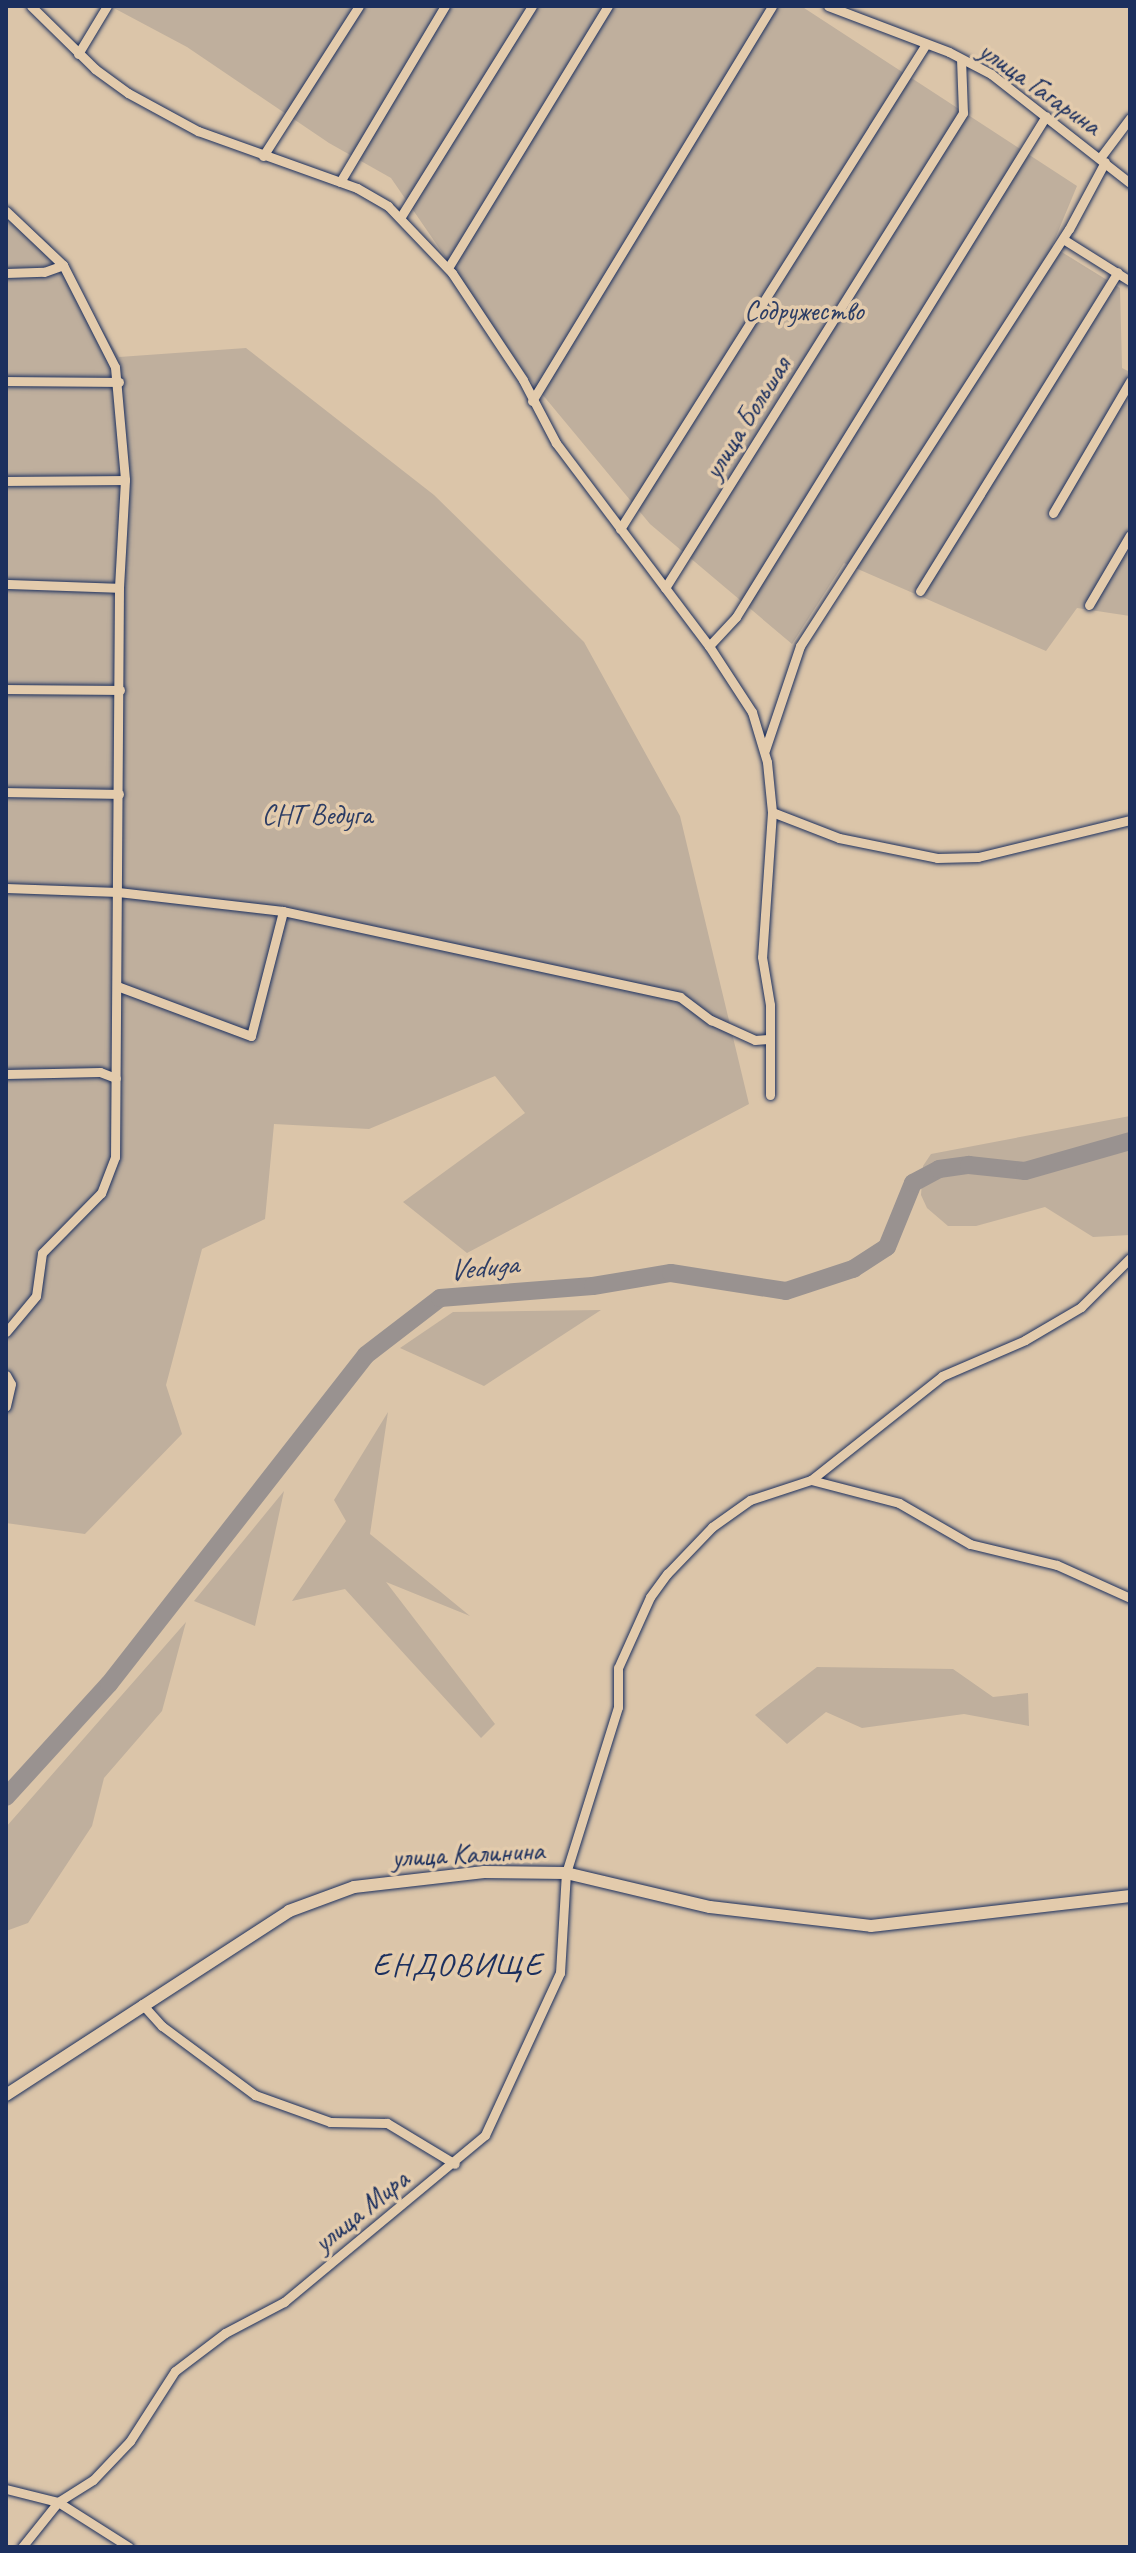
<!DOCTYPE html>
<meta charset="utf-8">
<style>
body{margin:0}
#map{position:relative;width:1136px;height:2553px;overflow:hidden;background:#dbc5a9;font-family:Caveat,sans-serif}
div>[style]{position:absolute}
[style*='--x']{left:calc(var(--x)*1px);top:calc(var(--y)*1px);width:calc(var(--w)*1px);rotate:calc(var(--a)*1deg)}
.green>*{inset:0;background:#bfaf9d}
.river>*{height:18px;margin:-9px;padding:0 9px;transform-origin:9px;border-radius:9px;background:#999290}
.roads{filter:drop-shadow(0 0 2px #1b2f5e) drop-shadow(0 0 2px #1b2f5e)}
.street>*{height:9px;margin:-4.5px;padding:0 4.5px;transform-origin:4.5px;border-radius:4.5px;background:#e3cbac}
.secondary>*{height:12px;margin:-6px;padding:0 6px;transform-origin:6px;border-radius:6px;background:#e3cbac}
span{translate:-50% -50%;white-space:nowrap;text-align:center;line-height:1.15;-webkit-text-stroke:7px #e3cbac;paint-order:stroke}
.street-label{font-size:28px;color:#1b2f5e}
.park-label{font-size:28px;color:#2b3c64}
.water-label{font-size:30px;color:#2e3e66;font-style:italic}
.quarter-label{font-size:32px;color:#1b2f5e;letter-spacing:2px}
.frame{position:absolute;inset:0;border:8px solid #1b2f5e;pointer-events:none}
</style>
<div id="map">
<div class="green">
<i style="clip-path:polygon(110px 6px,801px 6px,1077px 186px,1052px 246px,1120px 288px,1122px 368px,1130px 372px,1130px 616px,1077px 608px,1046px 651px,844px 563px,792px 644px,650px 524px,527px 376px,391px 178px,329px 143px,187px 47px)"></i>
<i style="clip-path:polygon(6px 207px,50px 244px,119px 357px,246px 348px,434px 495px,584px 642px,680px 816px,749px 1104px,467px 1253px,403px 1202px,525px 1113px,495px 1076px,369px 1129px,274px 1124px,265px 1219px,202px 1249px,166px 1385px,182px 1434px,85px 1534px,6px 1523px)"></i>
<i style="clip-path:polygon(1130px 1116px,1130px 1235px,1093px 1237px,1045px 1207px,976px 1226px,948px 1226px,927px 1208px,921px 1195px,923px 1166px,931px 1154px)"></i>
<i style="clip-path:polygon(601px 1310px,484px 1386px,400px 1348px,453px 1312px)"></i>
<i style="clip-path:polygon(388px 1412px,370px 1534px,470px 1616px,386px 1582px,495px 1724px,481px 1738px,345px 1589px,292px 1601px,346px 1521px,334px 1500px)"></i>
<i style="clip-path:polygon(284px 1491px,255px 1626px,194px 1601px)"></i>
<i style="clip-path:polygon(186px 1622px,162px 1711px,104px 1778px,92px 1826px,28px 1923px,6px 1931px,6px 1827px)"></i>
<i style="clip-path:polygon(817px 1667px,953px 1669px,993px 1697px,1028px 1693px,1029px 1726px,964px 1714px,862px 1728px,826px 1712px,787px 1744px,755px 1715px)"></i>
</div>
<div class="river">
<i style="--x:6;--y:1797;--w:153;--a:-47.7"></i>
<i style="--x:109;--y:1684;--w:417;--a:-52"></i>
<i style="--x:366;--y:1355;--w:93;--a:-37.6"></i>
<i style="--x:440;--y:1298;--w:153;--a:-4.5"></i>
<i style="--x:593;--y:1286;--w:79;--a:-9.5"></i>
<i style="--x:671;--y:1273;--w:116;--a:8.9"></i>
<i style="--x:786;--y:1291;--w:71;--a:-18.2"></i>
<i style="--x:853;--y:1269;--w:40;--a:-32.9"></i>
<i style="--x:887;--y:1247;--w:69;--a:-67.9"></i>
<i style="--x:913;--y:1183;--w:30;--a:-28"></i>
<i style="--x:939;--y:1169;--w:30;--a:-8"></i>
<i style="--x:969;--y:1165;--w:56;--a:6.1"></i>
<i style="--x:1025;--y:1171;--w:109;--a:-15.9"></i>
</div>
<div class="roads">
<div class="street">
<i style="--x:31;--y:6;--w:90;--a:44.5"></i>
<i style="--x:95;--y:69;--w:41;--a:36"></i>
<i style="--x:128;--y:93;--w:80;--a:28.5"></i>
<i style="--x:198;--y:131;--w:169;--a:19.7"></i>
<i style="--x:357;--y:188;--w:36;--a:30"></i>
<i style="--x:388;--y:206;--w:93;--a:46.3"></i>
<i style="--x:452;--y:273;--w:128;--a:56.4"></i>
<i style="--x:523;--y:380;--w:71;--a:62.4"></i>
<i style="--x:556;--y:443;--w:254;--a:53"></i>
<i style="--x:709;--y:646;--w:79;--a:56.9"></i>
<i style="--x:752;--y:712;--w:52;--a:73.3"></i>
<i style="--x:767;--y:762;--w:50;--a:84.3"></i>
<i style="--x:772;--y:812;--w:145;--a:93.9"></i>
<i style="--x:762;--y:957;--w:49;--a:80.5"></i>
<i style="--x:770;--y:1005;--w:90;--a:90"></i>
<i style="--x:828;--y:6;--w:129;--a:20.8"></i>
<i style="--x:949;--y:52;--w:47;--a:27.6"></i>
<i style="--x:991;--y:74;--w:177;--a:38.1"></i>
<i style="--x:78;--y:54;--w:56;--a:-58.9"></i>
<i style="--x:263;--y:156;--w:178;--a:-57.4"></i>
<i style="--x:1100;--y:158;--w:50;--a:-53.1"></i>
<i style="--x:340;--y:182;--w:205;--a:-59.2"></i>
<i style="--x:6;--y:211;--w:79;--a:43.5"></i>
<i style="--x:63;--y:265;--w:114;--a:63"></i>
<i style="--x:115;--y:367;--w:113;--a:84.9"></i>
<i style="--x:125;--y:480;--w:108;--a:93.2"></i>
<i style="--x:119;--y:588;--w:569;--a:90.4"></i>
<i style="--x:115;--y:1157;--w:39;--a:111"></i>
<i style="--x:101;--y:1193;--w:84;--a:134.5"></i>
<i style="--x:42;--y:1253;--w:43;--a:97.9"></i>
<i style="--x:36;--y:1296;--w:47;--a:129.8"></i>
<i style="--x:400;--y:218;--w:250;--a:-58.1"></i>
<i style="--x:1063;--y:239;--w:79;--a:32.1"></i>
<i style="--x:448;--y:268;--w:307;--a:-58.6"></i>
<i style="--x:6;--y:273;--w:38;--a:-2"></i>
<i style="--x:44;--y:272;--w:20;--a:-20"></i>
<i style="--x:6;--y:381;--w:113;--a:0.5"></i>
<i style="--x:532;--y:401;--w:462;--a:-58.7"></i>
<i style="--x:6;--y:481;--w:119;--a:-0.5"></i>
<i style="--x:1053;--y:513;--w:153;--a:-59.7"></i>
<i style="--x:620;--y:529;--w:573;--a:-57.75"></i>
<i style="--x:6;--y:584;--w:113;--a:2"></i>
<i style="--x:665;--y:588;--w:561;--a:-57.9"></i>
<i style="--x:963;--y:113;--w:54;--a:-92.1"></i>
<i style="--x:920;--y:591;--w:375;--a:-58.2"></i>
<i style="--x:1089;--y:605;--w:81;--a:-59.6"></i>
<i style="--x:709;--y:646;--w:40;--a:-47"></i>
<i style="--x:736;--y:617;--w:589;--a:-58.25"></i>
<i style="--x:6;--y:689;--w:114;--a:0.5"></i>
<i style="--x:765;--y:750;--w:110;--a:-71.4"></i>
<i style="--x:800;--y:646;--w:496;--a:-57.2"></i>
<i style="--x:1069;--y:229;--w:76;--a:-61.8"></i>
<i style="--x:6;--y:792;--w:113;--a:1"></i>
<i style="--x:772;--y:812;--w:72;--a:21.2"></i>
<i style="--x:839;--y:838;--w:100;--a:11.5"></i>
<i style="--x:937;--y:858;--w:41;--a:-1.4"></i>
<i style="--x:978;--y:857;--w:156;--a:-13.7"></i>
<i style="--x:6;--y:888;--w:112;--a:2"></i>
<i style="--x:118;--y:892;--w:166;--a:6.6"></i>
<i style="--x:117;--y:986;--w:143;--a:20.5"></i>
<i style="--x:251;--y:1036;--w:129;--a:-75.6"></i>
<i style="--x:283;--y:911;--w:406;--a:12.2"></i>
<i style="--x:680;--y:997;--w:39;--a:37"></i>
<i style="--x:711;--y:1020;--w:48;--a:24.4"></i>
<i style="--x:755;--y:1040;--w:13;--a:-4"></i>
<i style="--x:6;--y:1074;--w:94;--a:-1.2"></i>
<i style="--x:100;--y:1072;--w:17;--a:21"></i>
<i style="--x:6;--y:1375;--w:10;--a:61"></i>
<i style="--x:11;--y:1384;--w:23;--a:103"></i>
<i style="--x:811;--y:1480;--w:91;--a:14.6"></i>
<i style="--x:899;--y:1503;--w:82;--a:30"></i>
<i style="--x:970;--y:1544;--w:89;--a:13.6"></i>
<i style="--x:1057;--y:1565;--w:80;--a:24.3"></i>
<i style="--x:142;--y:2004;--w:30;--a:48"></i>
<i style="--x:162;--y:2026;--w:116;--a:36.6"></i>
<i style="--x:255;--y:2095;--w:80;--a:19.8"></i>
<i style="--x:330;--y:2122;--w:57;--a:1"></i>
<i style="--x:387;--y:2123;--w:79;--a:31.1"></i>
<i style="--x:6;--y:2489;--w:54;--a:14"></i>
<i style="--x:58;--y:2502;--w:41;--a:-32.2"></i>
<i style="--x:93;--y:2480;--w:54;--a:-46.5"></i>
<i style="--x:130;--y:2441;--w:83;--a:-57.3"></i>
<i style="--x:175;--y:2371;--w:63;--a:-37.2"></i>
<i style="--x:225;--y:2333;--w:67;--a:-27.7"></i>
<i style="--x:284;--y:2302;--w:261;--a:-39.7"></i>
<i style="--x:485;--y:2135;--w:179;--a:-65.2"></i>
<i style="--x:560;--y:1973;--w:100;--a:-86.6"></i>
<i style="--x:566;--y:1873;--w:174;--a:-72.6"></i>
<i style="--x:618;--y:1707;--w:39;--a:-90"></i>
<i style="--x:618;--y:1668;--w:78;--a:-65.7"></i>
<i style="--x:650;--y:1597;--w:29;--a:-54"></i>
<i style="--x:667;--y:1574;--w:65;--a:-46.2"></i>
<i style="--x:712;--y:1527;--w:47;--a:-35.4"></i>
<i style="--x:750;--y:1500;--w:64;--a:-18.2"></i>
<i style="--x:811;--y:1480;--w:167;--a:-38.4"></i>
<i style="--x:942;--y:1376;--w:90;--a:-23.4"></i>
<i style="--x:1025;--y:1340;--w:65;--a:-30.5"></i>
<i style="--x:1081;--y:1307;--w:69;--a:-45"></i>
<i style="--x:22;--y:2547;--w:58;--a:-51.3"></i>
<i style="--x:58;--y:2502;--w:84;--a:32.4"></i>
</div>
<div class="secondary">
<i style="--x:6;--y:2095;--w:338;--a:-33"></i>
<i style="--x:289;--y:1911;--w:69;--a:-20.3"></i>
<i style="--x:354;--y:1887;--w:131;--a:-6.6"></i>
<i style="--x:484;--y:1872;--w:82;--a:0.7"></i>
<i style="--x:566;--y:1873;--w:148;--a:13.3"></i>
<i style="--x:710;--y:1907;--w:162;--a:6.7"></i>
<i style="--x:871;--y:1926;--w:261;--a:-6.6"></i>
</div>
</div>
<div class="street-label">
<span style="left:1040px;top:88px;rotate:35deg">улица Гагарина</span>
<span style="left:747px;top:418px;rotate:-58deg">улица Большая</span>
<span style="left:468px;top:1854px;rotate:-3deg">улица Калинина</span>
<span style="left:361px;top:2211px;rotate:-39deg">улица Мира</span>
</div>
<div class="park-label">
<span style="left:804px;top:311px">Содружество</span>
<span style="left:317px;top:815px">СНТ Ведуга</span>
</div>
<div class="water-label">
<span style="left:483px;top:1267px;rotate:-6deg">Veduga</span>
</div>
<div class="quarter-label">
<span style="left:458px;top:1965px">ЕНДОВИЩЕ</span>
</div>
<div class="frame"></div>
</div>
